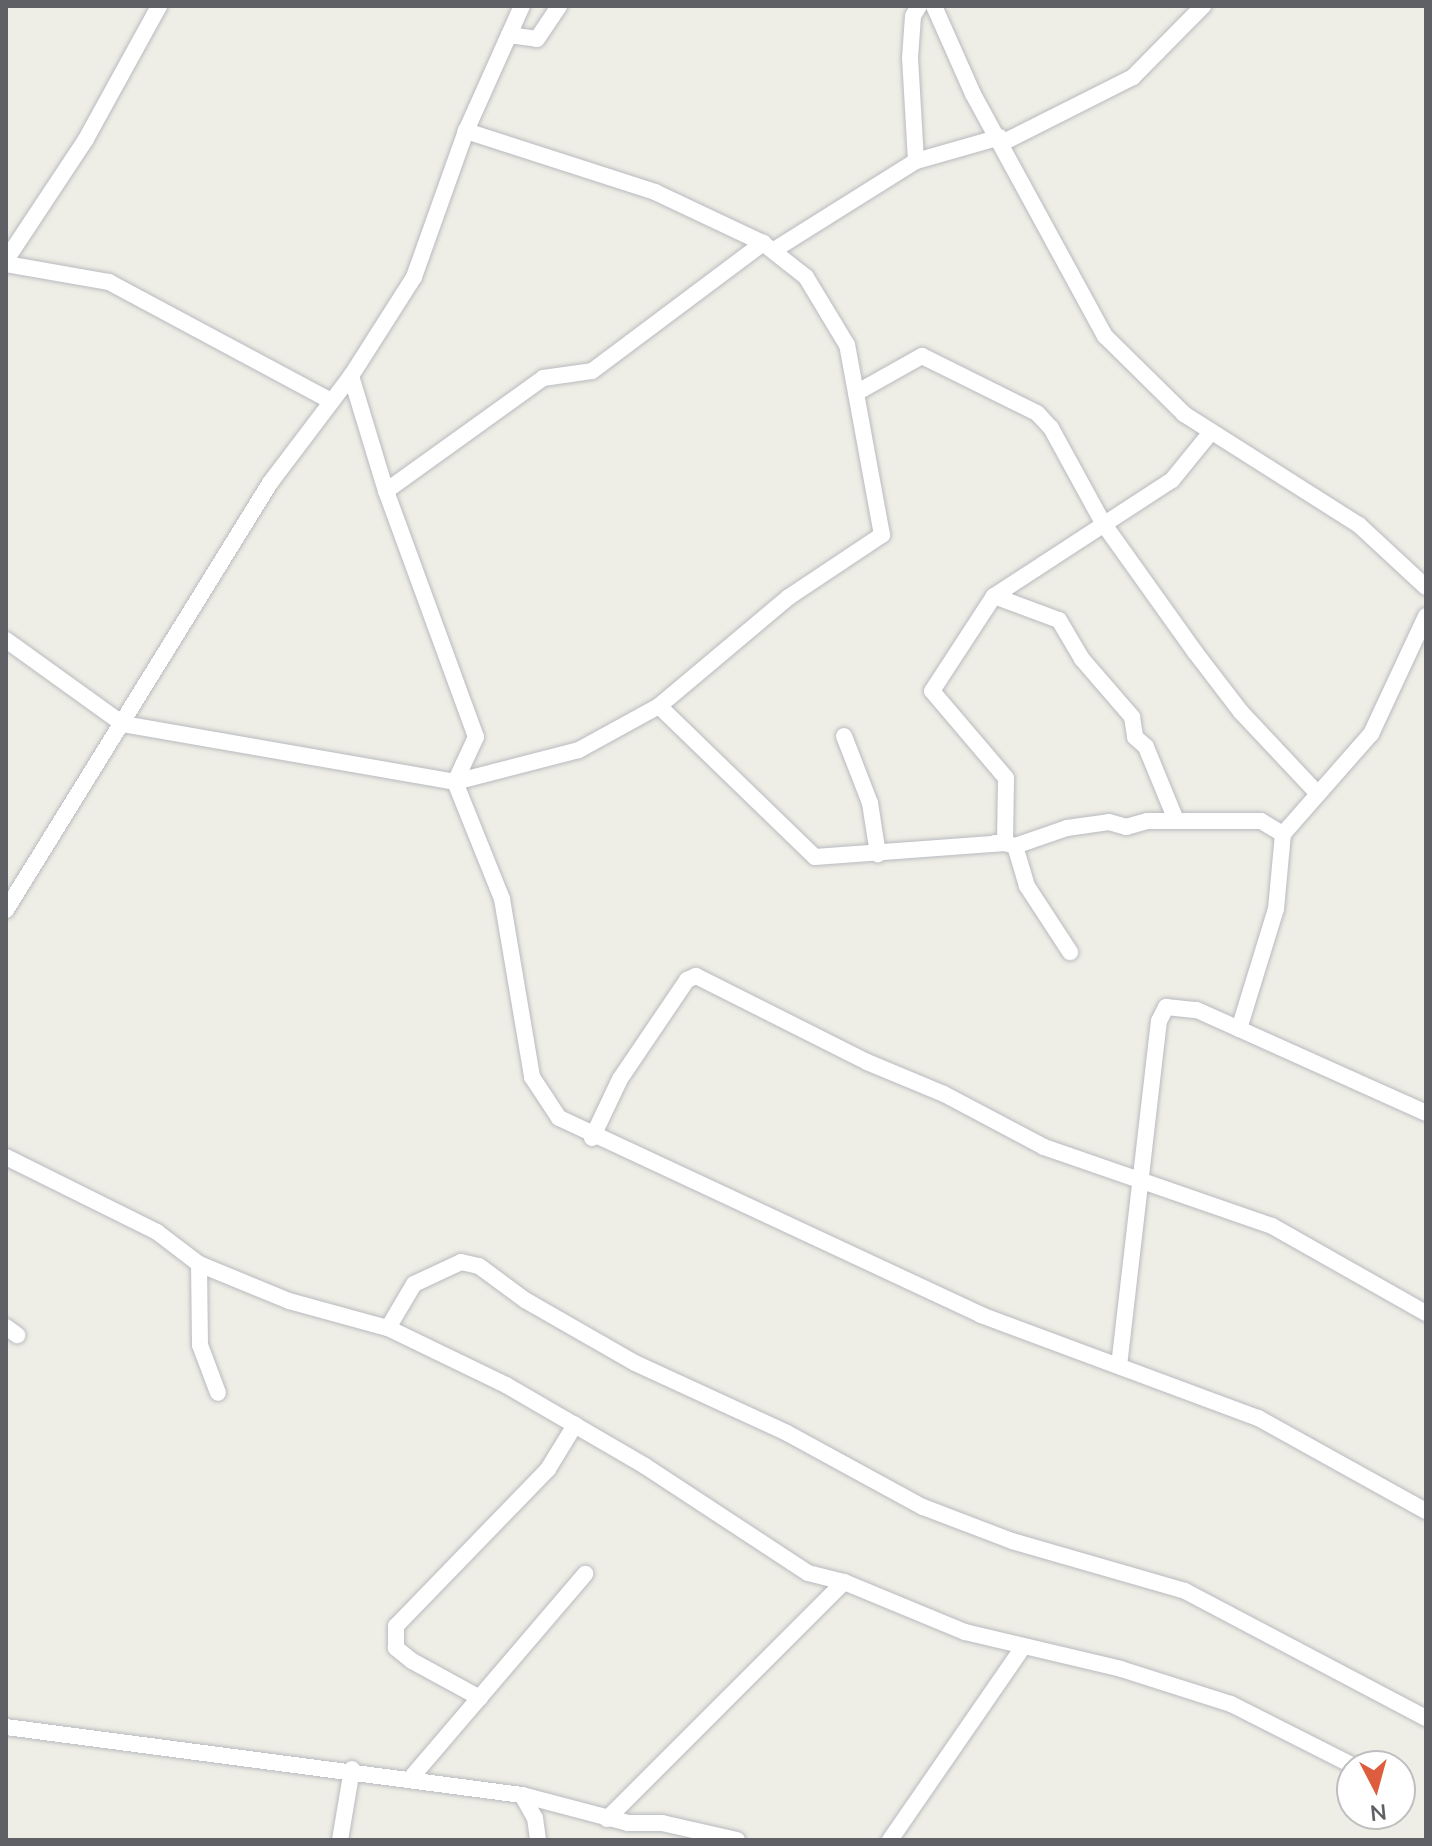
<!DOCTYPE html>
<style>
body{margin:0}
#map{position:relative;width:1432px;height:1846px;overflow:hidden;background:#efeee6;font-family:"Nunito Sans",sans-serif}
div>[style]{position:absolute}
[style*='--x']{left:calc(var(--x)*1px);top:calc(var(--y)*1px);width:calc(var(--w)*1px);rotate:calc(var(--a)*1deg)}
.roads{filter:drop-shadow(0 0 2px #b8babf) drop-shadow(0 0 2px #b8babf)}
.minor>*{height:16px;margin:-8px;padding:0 8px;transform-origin:8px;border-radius:8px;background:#fff}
span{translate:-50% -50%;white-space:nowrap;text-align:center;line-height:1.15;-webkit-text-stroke:7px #fff;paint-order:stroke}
.frame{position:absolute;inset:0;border:8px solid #5e6065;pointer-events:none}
.north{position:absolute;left:1336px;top:1750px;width:80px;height:80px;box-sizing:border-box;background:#fff;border:2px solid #bfbfc1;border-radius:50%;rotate:174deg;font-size:22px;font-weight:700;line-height:32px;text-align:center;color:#5e6065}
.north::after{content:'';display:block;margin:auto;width:28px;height:36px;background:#dd5d3e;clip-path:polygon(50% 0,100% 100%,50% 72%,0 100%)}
</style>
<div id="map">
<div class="roads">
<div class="minor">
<i style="--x:934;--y:6;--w:96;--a:66.1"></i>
<i style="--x:973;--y:94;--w:276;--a:61.4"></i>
<i style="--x:1105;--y:336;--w:111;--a:44.6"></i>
<i style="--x:1184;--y:414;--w:207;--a:32.4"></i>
<i style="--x:1359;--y:525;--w:91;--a:42.8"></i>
<i style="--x:509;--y:35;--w:28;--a:8"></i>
<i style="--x:537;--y:39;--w:40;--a:-56"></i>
<i style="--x:1002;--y:143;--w:147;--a:-26.7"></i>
<i style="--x:1133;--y:77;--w:100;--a:-45.4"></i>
<i style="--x:916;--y:161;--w:87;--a:-15.9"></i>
<i style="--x:774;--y:250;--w:168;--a:-32.1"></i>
<i style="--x:916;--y:161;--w:103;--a:-93.3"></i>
<i style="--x:910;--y:58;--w:42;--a:-85.9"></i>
<i style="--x:913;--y:16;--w:12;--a:-59"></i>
<i style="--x:6;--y:260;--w:145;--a:-56.5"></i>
<i style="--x:86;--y:139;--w:152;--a:-61.2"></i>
<i style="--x:6;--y:264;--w:105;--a:9.9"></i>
<i style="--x:109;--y:282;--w:250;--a:28.2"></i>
<i style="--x:351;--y:376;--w:120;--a:73.1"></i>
<i style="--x:386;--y:491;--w:262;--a:69.9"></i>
<i style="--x:476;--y:737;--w:50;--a:115"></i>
<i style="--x:455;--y:782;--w:126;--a:68.1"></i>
<i style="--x:502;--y:899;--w:181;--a:80.4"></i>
<i style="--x:532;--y:1077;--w:49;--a:56.6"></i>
<i style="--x:559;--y:1118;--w:466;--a:25"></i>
<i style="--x:981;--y:1315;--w:296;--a:20.4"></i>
<i style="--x:1258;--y:1418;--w:192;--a:29"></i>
<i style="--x:856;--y:393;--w:76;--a:-29.3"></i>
<i style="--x:922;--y:356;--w:128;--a:26.4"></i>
<i style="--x:1037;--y:413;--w:21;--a:47"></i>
<i style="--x:1051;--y:428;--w:108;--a:61.3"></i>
<i style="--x:1103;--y:523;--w:158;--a:54.5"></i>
<i style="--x:1195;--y:652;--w:76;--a:52.5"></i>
<i style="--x:1241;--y:712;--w:112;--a:46.8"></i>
<i style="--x:386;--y:491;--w:193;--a:-35.7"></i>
<i style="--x:543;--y:378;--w:49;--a:-8.1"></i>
<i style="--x:592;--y:371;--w:214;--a:-36.8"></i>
<i style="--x:994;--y:596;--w:69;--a:20.3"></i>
<i style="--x:1059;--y:620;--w:45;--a:59.5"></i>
<i style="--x:1082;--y:659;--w:77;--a:49.2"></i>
<i style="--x:1132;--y:717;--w:20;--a:81"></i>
<i style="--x:1135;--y:737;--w:15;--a:42"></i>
<i style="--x:1146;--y:747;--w:79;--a:67.7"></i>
<i style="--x:6;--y:640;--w:144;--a:35.7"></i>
<i style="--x:123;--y:724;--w:337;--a:9.9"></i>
<i style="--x:455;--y:782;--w:128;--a:-14.5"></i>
<i style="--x:579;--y:750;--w:91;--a:-28.8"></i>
<i style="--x:659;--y:706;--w:170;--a:-40"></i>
<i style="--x:789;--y:597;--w:112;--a:-33.7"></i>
<i style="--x:882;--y:535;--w:193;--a:-100.4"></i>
<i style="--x:847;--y:345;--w:79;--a:-121.1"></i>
<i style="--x:806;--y:277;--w:55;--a:-141.7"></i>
<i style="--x:763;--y:243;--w:119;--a:-154.7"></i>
<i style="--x:655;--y:192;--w:199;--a:-162.1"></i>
<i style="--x:659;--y:706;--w:217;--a:44.1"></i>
<i style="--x:815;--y:857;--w:191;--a:-4.2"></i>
<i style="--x:1005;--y:843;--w:10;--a:17"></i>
<i style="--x:1015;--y:846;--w:55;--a:-19.1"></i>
<i style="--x:1067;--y:828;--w:42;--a:-8.1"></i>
<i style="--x:1109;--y:822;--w:18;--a:16"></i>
<i style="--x:1126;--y:827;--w:22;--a:-16"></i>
<i style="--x:1147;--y:821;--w:114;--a:0"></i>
<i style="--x:1261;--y:821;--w:26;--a:31"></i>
<i style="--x:844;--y:736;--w:72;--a:68.8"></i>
<i style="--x:870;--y:803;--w:52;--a:81.1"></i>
<i style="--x:995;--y:843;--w:10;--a:0"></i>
<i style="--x:1005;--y:843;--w:65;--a:-89.1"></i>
<i style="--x:1006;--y:778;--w:114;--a:-130.4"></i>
<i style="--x:932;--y:691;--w:113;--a:-56.9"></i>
<i style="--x:994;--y:596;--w:212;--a:-33.1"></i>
<i style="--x:1172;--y:480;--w:62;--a:-50.9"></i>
<i style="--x:1015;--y:846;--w:42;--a:73.3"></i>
<i style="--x:1027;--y:886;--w:79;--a:56.9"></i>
<i style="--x:6;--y:910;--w:502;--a:-58.27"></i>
<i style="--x:270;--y:483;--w:134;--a:-52.9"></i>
<i style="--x:351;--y:376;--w:117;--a:-57.5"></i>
<i style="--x:414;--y:277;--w:155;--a:-70.4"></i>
<i style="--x:466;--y:131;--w:137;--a:-65.9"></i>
<i style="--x:1239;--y:1029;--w:126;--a:-72.9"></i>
<i style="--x:1276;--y:909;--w:75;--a:-84.7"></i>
<i style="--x:1283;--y:834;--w:133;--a:-48.7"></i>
<i style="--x:1371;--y:734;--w:130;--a:-65"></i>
<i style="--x:592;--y:1138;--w:65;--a:-64.6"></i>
<i style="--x:620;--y:1079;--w:120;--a:-55.9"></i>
<i style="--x:687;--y:980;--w:10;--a:-24"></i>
<i style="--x:696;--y:976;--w:191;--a:26.7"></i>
<i style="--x:867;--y:1062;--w:83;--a:22.6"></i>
<i style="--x:944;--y:1094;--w:113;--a:27.9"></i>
<i style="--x:1044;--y:1147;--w:241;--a:19.1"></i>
<i style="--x:1272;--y:1226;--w:177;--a:29.5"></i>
<i style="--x:6;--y:1157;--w:169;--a:26.4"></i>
<i style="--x:157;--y:1232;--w:53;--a:37.3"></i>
<i style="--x:199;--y:1264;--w:97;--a:22.3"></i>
<i style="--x:289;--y:1301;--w:103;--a:15.3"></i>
<i style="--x:388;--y:1328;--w:131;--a:25.8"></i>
<i style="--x:506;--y:1385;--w:161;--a:30.2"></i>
<i style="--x:645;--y:1466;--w:195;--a:33.3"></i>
<i style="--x:808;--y:1573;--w:37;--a:14"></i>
<i style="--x:844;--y:1582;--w:131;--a:22.5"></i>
<i style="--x:965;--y:1632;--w:160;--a:13.3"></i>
<i style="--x:1121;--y:1669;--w:115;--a:17.7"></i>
<i style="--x:1231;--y:1704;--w:138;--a:26.8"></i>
<i style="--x:199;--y:1264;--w:81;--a:89.3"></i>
<i style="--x:200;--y:1345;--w:51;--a:69.4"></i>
<i style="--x:6;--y:1327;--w:14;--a:36"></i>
<i style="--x:388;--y:1328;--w:51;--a:-59.4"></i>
<i style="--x:414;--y:1284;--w:52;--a:-25.1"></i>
<i style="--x:461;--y:1262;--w:18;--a:13"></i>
<i style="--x:479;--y:1266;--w:57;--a:36.5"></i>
<i style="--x:525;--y:1300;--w:127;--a:29.8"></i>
<i style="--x:635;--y:1363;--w:167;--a:24.7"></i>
<i style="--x:787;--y:1433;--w:155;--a:28.6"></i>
<i style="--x:923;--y:1507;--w:95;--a:20.9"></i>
<i style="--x:1012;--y:1541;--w:180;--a:16.1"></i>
<i style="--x:1185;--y:1591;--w:272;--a:27.8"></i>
<i style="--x:1119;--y:1366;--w:347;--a:-83.4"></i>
<i style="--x:1159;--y:1021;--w:16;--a:-63"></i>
<i style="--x:1166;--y:1007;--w:31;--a:6"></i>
<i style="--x:1197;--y:1010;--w:251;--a:24.2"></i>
<i style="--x:480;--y:1698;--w:77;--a:-151.4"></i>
<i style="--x:412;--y:1661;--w:21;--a:-141"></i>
<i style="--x:396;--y:1648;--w:22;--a:-90"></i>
<i style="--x:396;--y:1626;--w:219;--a:-45.9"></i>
<i style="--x:548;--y:1469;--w:52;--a:-58.5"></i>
<i style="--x:6;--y:1727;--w:520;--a:7.51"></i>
<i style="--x:522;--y:1795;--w:110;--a:14.8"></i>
<i style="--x:628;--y:1823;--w:34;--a:0"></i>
<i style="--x:662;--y:1823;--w:77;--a:12.8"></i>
<i style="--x:410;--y:1779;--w:270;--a:-49.5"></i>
<i style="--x:522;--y:1795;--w:26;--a:61"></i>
<i style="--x:535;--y:1818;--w:22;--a:82"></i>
<i style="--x:607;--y:1819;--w:335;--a:-45"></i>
<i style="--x:340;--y:1840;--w:72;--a:-80.4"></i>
<i style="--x:890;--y:1840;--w:234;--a:-55.4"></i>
</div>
</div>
<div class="frame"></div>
<div class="north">N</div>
</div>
